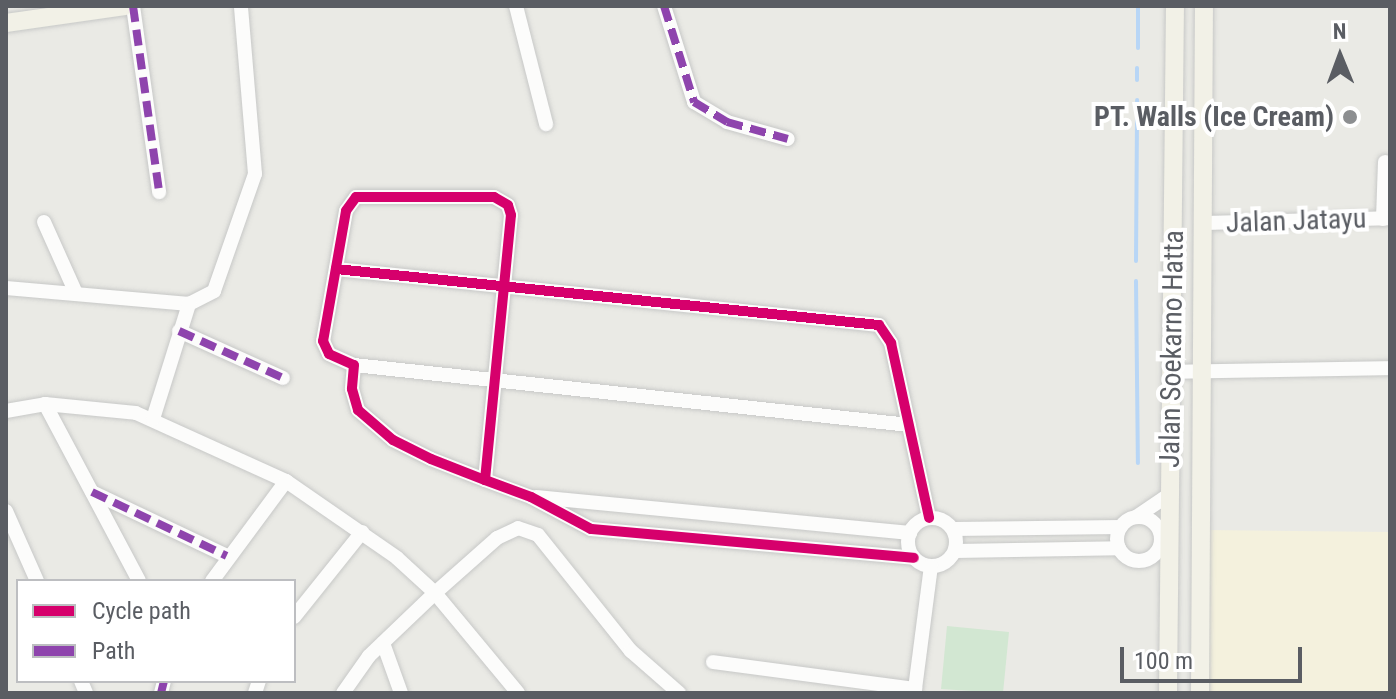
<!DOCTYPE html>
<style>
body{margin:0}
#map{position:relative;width:1396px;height:699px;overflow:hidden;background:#eaeae5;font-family:"Roboto Condensed",sans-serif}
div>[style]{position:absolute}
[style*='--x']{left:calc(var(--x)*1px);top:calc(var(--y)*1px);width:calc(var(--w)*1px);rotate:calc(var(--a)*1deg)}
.commercial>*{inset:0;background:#f4f1dd}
.green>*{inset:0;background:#d2e7d2}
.stream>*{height:4px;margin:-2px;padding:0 2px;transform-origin:2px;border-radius:2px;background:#b8d6f6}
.roads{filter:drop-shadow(0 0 2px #c7c8c7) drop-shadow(0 0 2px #c7c8c7)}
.minor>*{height:14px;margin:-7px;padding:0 7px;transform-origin:7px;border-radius:7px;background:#fcfcfb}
.minor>.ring{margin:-7px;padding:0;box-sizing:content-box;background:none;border:14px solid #fcfcfb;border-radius:50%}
.major>*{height:18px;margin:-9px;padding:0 9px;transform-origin:9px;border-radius:9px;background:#f2f1e7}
.quiet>*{height:8px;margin-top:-4px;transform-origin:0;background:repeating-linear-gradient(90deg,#8e44ad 0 16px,transparent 0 24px)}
.cycleway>*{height:10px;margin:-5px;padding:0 5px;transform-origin:5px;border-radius:5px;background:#d6006c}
.dots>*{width:22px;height:22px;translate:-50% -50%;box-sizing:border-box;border:4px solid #fff;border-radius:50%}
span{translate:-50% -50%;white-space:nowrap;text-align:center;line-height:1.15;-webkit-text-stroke:8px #fff;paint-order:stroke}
.poi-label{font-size:28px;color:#5a5d63;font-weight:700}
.right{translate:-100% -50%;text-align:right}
.street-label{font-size:28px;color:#5a5d63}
.frame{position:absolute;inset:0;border:8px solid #5a5d63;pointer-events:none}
.legend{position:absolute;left:16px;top:579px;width:280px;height:104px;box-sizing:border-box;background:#fff;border:2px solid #bdbec1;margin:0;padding:10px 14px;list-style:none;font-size:24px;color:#5a5d63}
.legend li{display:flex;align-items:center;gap:16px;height:40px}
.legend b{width:40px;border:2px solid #bdbec1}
.north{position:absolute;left:1300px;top:16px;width:80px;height:80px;-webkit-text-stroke:6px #fff;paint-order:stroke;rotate:359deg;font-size:22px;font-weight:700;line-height:32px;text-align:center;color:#5a5d63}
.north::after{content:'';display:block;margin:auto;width:28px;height:36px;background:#5a5d63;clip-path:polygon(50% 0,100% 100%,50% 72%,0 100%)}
.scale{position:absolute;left:1120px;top:647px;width:182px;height:36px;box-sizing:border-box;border:4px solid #5a5d63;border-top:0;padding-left:10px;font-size:24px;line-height:28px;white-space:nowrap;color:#5a5d63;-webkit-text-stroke:6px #fff;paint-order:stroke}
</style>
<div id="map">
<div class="commercial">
<i style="clip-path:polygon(1205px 530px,1390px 532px,1390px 693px,1204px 693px)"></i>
</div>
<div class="green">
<i style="clip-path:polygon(947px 626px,1009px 632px,1003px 693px,941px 689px)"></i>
</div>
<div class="stream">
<i style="--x:1138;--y:48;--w:42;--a:-90"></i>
<i style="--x:1137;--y:80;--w:12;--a:-90"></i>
<i style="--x:1136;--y:261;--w:161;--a:-89.6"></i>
<i style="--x:1136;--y:281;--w:182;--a:89.4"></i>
</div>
<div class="roads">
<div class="minor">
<i style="--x:133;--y:6;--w:188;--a:82"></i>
<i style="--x:516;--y:6;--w:122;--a:75.7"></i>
<i style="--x:664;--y:6;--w:101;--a:72.6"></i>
<i style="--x:694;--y:102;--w:39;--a:31"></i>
<i style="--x:727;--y:122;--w:63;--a:15.6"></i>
<i style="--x:1383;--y:219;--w:57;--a:-88"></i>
<i style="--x:44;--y:222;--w:76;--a:65.8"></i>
<i style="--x:1202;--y:223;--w:188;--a:-1.5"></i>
<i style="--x:336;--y:269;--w:546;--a:5.89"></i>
<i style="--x:879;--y:325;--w:22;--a:56"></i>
<i style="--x:891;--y:343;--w:179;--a:77.7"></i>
<i style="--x:6;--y:288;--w:184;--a:5"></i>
<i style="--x:189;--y:304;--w:28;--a:-27"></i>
<i style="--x:214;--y:291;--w:124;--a:-70.7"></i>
<i style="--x:255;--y:174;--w:169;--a:-94.8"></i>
<i style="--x:179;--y:331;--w:114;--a:24.3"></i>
<i style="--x:354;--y:365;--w:558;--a:6.17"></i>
<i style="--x:1170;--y:372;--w:220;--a:-1"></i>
<i style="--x:45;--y:404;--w:200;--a:62"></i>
<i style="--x:6;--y:411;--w:40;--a:-10"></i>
<i style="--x:45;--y:404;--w:91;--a:5.6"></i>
<i style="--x:136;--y:413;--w:165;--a:24.4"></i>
<i style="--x:286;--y:481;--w:135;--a:34.7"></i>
<i style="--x:397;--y:558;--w:52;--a:42.6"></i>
<i style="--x:435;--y:593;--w:130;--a:50.3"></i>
<i style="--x:153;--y:419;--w:121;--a:-72.6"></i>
<i style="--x:485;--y:480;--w:266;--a:-84.4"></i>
<i style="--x:511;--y:215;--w:10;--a:-107"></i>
<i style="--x:508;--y:205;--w:16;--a:-150"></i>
<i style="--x:494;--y:197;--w:138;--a:180"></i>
<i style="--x:356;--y:197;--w:17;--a:126"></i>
<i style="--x:346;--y:211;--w:132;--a:100"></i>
<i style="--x:323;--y:341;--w:14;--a:65"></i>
<i style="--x:329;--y:354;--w:27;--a:24"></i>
<i style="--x:354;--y:365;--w:24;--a:95"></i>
<i style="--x:352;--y:389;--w:22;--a:74"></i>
<i style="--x:358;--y:410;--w:46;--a:40.6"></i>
<i style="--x:393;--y:440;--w:42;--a:26.6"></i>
<i style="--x:431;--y:459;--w:58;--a:21.3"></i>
<i style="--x:485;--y:480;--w:49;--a:20.3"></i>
<i style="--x:531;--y:497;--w:68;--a:28.1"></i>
<i style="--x:591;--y:529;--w:324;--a:5.1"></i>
<i style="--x:92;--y:492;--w:149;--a:25.4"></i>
<i style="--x:536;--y:497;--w:376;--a:5.5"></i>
<i style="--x:6;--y:511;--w:77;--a:66.1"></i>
<i style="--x:1136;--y:517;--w:40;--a:-34"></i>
<i class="ring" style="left:1117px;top:517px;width:30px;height:30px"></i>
<i class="ring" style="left:908px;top:518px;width:34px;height:34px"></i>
<i style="--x:953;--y:529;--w:168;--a:-0.7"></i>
<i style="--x:955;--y:551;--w:164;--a:-1"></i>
<i style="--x:212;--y:581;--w:124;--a:-53.5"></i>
<i style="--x:294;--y:617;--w:109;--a:-51.3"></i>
<i style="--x:383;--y:643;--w:53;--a:70.2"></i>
<i style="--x:713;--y:662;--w:204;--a:7.6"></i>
<i style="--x:915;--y:689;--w:124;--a:-82.6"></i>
<i style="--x:81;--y:681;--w:13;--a:67"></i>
<i style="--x:161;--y:693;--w:12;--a:-76"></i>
<i style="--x:255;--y:693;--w:13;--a:-72"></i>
<i style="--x:343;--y:693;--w:45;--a:-54.9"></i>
<i style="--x:369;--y:656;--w:91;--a:-43.7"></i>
<i style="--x:435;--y:593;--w:83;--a:-41.6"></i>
<i style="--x:497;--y:538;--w:23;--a:-25"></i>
<i style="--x:518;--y:528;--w:21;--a:19"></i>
<i style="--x:538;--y:535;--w:149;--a:51.3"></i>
<i style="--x:631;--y:651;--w:64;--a:41.2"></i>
</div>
<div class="major">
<i style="--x:6;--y:23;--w:120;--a:-8.1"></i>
<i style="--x:1168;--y:693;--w:687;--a:-89.42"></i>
<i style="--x:1200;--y:693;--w:687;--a:-89.67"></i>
</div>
</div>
<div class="quiet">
<i style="--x:133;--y:6;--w:188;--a:82"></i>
<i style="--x:664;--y:6;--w:101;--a:72.6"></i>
<i style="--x:694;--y:102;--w:39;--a:31"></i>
<i style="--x:727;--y:122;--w:63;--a:15.6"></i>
<i style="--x:179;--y:331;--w:114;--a:24.3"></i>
<i style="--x:92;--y:492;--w:149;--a:25.4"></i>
<i style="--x:161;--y:693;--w:12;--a:-76"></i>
</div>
<div class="cycleway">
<i style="--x:336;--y:269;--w:546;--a:5.89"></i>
<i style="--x:879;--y:325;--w:22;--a:56"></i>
<i style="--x:891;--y:343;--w:179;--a:77.7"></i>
<i style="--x:485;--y:480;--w:266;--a:-84.4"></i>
<i style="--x:511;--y:215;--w:10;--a:-107"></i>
<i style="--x:508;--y:205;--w:16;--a:-150"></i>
<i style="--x:494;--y:197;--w:138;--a:180"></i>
<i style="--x:356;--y:197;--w:17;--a:126"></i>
<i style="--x:346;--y:211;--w:132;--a:100"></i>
<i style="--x:323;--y:341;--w:14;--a:65"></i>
<i style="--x:329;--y:354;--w:27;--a:24"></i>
<i style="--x:354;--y:365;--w:24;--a:95"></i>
<i style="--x:352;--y:389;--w:22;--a:74"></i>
<i style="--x:358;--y:410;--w:46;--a:40.6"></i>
<i style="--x:393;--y:440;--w:42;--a:26.6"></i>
<i style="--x:431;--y:459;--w:58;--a:21.3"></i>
<i style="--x:485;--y:480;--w:49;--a:20.3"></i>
<i style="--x:531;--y:497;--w:68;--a:28.1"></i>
<i style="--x:591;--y:529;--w:324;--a:5.1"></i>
</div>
<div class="dots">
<i style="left:1350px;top:117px;background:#8c8e90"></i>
</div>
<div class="poi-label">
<span class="right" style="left:1334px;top:117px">PT. Walls (Ice Cream)</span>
</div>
<div class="street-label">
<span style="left:1296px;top:221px;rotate:-2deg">Jalan Jatayu</span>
<span style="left:1172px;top:349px;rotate:-89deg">Jalan Soekarno Hatta</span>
</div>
<div class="frame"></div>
<ul class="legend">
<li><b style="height:10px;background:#d6006c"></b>Cycle path</li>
<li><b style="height:10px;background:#8e44ad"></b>Path</li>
</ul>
<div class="north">N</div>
<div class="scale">100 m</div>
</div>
